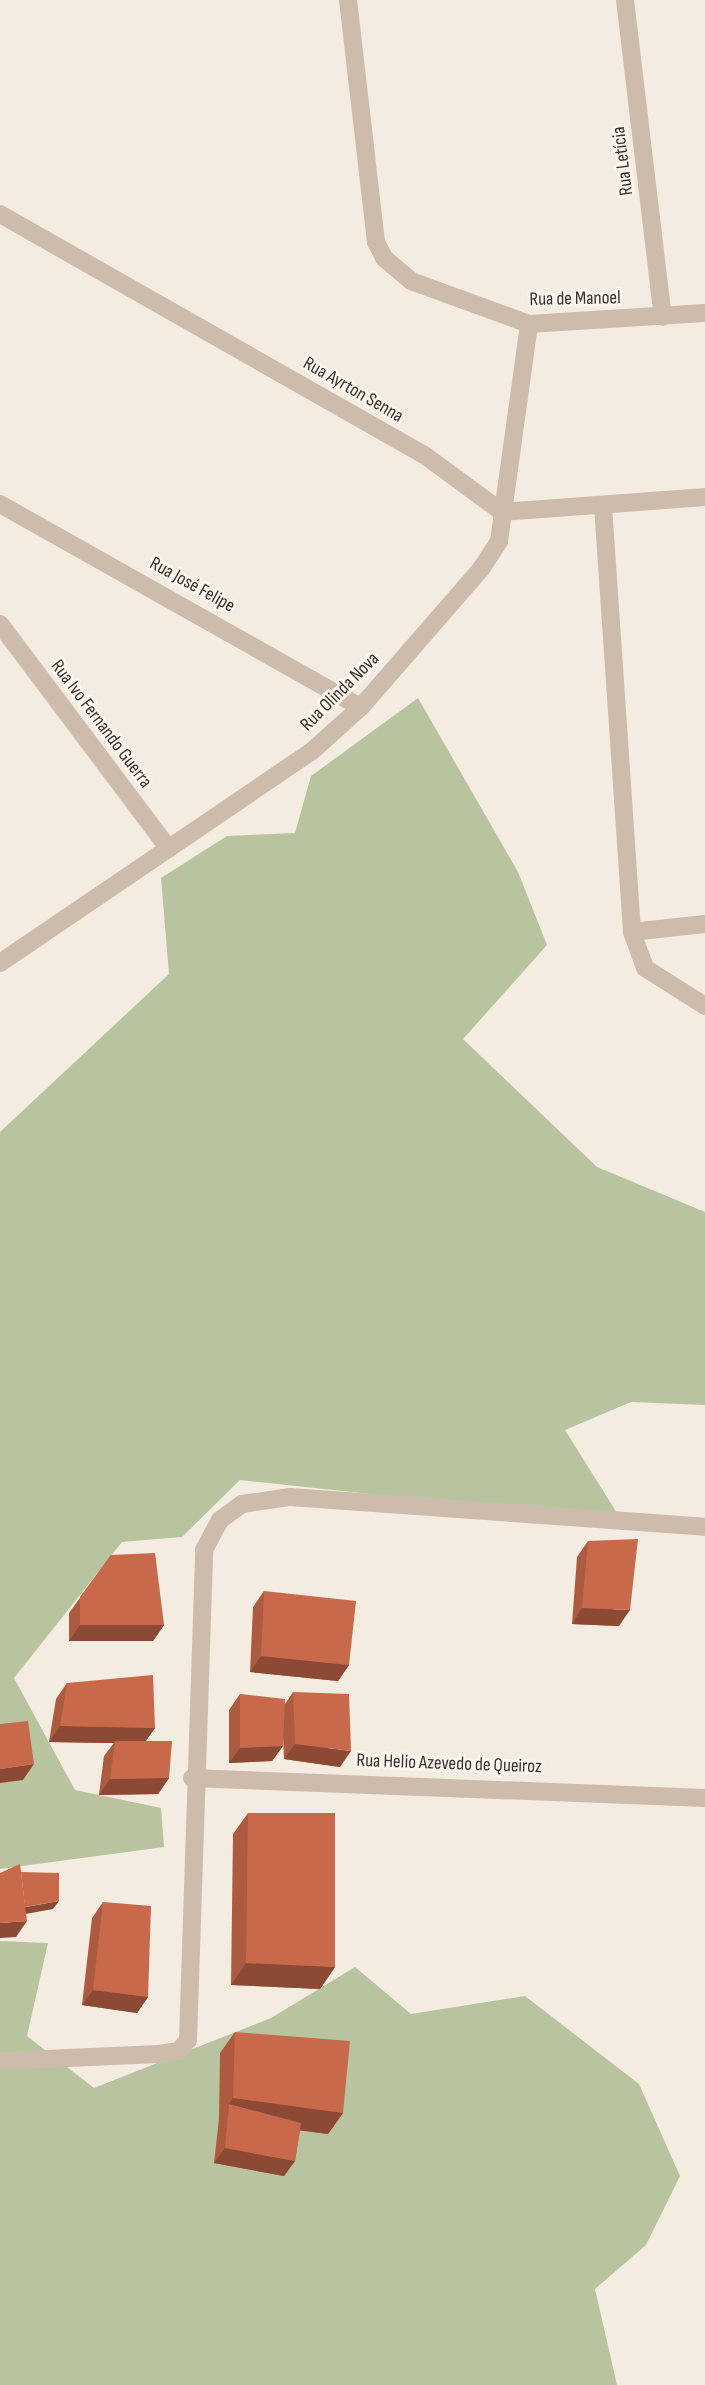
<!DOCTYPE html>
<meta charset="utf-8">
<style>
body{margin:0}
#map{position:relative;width:705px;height:2385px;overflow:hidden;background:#f4ebe1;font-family:"Sofia Sans Condensed",sans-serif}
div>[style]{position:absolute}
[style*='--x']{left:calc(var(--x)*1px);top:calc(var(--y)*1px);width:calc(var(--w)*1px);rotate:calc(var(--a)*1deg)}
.green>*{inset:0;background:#b8c4a0}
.minor>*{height:18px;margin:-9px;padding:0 9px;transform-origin:9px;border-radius:9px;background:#cdbbac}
.wall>*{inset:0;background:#ac5a40}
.shaded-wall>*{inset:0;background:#8c4a34}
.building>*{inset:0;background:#c8694b}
span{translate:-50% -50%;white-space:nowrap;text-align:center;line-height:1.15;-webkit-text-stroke:6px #fbf5ee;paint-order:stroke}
.street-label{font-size:19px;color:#3b302b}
</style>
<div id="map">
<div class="green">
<i style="clip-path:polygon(418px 698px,518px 872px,547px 945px,463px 1039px,597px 1167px,705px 1212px,705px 1405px,631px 1402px,565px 1430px,622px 1521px,240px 1480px,182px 1537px,122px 1542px,14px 1678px,75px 1790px,161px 1808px,164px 1847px,0 1869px,0 1132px,169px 974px,161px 878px,227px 836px,295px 833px,311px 776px)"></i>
<i style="clip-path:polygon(0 1941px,48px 1943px,27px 2036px,94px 2088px,271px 2018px,355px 1967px,411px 2014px,525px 1996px,639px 2084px,680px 2176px,646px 2245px,595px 2289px,617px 2385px,0 2385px)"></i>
</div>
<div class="minor">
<i style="--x:348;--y:0;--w:244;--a:83.4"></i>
<i style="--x:376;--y:242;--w:18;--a:63"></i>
<i style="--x:384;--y:258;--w:35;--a:40"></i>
<i style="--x:411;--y:281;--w:126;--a:20"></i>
<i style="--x:529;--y:324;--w:176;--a:-3.6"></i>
<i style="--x:625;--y:0;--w:319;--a:83.2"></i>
<i style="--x:0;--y:214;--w:486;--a:29.6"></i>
<i style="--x:423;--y:454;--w:98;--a:36.3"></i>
<i style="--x:502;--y:512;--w:204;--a:-4.2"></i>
<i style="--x:0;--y:504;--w:414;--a:29.4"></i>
<i style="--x:603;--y:506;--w:427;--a:86.1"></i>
<i style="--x:632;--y:932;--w:73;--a:-6.3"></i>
<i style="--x:0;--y:624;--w:281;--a:53.1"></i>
<i style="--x:632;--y:932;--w:38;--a:70"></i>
<i style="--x:645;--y:968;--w:71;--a:32.3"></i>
<i style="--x:0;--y:963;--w:376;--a:-34.2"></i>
<i style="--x:311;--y:752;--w:67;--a:-42"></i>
<i style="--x:361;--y:707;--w:183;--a:-49"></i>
<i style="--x:481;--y:569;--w:33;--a:-57"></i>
<i style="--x:499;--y:541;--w:219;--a:-82.1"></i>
<i style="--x:192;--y:1778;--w:513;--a:2.23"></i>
<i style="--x:0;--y:2061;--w:159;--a:-2.5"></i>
<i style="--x:159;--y:2054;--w:20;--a:-9"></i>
<i style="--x:179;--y:2051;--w:14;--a:-51"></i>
<i style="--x:188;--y:2040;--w:490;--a:-88.1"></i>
<i style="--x:204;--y:1550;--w:34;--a:-62"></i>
<i style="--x:220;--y:1520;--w:27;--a:-36"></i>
<i style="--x:242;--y:1504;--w:49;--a:-8.3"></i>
<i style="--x:290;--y:1497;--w:416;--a:4.1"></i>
</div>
<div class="wall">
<i style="clip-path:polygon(588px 1541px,619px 1626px,572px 1624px,577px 1557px)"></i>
<i style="clip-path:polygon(111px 1555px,164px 1625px,153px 1641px,69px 1641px,69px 1613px)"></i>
<i style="clip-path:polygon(264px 1591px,349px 1665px,338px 1681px,250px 1672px,253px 1607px)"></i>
<i style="clip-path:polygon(67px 1683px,155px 1728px,146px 1741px,169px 1778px,158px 1794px,99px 1795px,104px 1756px,114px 1743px,49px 1742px,56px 1699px)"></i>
<i style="clip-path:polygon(293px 1692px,340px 1767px,284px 1759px,283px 1736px,283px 1746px,272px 1761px,229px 1763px,229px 1710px,240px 1694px,285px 1704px)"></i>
<i style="clip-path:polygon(248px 1813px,335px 1967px,320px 1989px,231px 1985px,233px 1834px)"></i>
<i style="clip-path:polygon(103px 1902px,148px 1997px,137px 2013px,82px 2005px,92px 1918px)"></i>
<i style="clip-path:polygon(235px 2032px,343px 2113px,328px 2134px,300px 2130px,295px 2161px,284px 2176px,214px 2163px,219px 2119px,220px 2053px)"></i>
</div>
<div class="shaded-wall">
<i style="clip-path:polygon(582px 1608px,630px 1610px,619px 1626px,572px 1624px)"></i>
<i style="clip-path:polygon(80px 1625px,164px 1625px,153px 1641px,69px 1641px)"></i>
<i style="clip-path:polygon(261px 1656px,349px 1665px,338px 1681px,250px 1672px)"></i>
<i style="clip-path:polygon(60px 1726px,155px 1728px,144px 1743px,115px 1741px,114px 1743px,49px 1742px)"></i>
<i style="clip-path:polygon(295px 1744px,351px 1751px,340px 1767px,284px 1759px)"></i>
<i style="clip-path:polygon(283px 1746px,272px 1761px,229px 1763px,240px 1748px)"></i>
<i style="clip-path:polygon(34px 1764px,23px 1780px,0 1783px,0 1769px)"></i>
<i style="clip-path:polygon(169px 1778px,158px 1794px,99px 1795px,110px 1779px)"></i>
<i style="clip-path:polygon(59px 1901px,53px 1909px,14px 1916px,20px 1908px)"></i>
<i style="clip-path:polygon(27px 1921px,16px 1937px,0 1938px,0 1923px)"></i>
<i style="clip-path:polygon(246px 1963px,335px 1967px,320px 1989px,231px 1985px)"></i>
<i style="clip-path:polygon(93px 1990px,148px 1997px,137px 2013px,82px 2005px)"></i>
<i style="clip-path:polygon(233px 2098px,343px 2113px,328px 2134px,228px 2121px,229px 2104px)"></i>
<i style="clip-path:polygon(225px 2148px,295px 2161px,284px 2176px,214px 2163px)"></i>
</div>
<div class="building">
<i style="clip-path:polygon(638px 1539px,630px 1610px,582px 1608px,588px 1541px)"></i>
<i style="clip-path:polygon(155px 1553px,164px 1625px,80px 1625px,80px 1597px,111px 1555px)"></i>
<i style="clip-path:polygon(264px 1591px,356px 1601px,349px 1665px,261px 1656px)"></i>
<i style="clip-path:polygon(153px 1675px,155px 1728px,60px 1726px,67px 1683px)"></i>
<i style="clip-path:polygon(293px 1692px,349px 1694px,351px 1751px,295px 1744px)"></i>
<i style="clip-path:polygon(240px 1694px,285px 1699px,283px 1746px,240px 1748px)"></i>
<i style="clip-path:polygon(28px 1721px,34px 1764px,0 1769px,0 1724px)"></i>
<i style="clip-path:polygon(115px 1741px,172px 1741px,169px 1778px,110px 1779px)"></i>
<i style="clip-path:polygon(248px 1813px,335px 1813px,335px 1967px,246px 1963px)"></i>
<i style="clip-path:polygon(20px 1864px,27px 1921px,0 1923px,0 1873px)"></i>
<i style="clip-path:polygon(21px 1872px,59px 1873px,59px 1901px,25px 1907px)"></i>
<i style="clip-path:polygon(103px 1902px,151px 1906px,148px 1997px,93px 1990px)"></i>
<i style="clip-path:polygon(235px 2032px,350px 2041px,343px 2113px,233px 2098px)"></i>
<i style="clip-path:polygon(229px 2104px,301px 2123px,295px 2161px,225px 2148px)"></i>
</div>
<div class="street-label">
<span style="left:623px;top:161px;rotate:-97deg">Rua Letícia</span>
<span style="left:575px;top:299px;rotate:-1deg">Rua de Manoel</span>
<span style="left:353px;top:390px;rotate:30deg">Rua Ayrton Senna</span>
<span style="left:192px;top:585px;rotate:29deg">Rua José Felipe</span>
<span style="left:340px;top:692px;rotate:-45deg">Rua Olinda Nova</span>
<span style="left:101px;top:724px;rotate:53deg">Rua Ivo Fernando Guerra</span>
<span style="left:449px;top:1764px;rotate:2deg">Rua Helio Azevedo de Queiroz</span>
</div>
</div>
